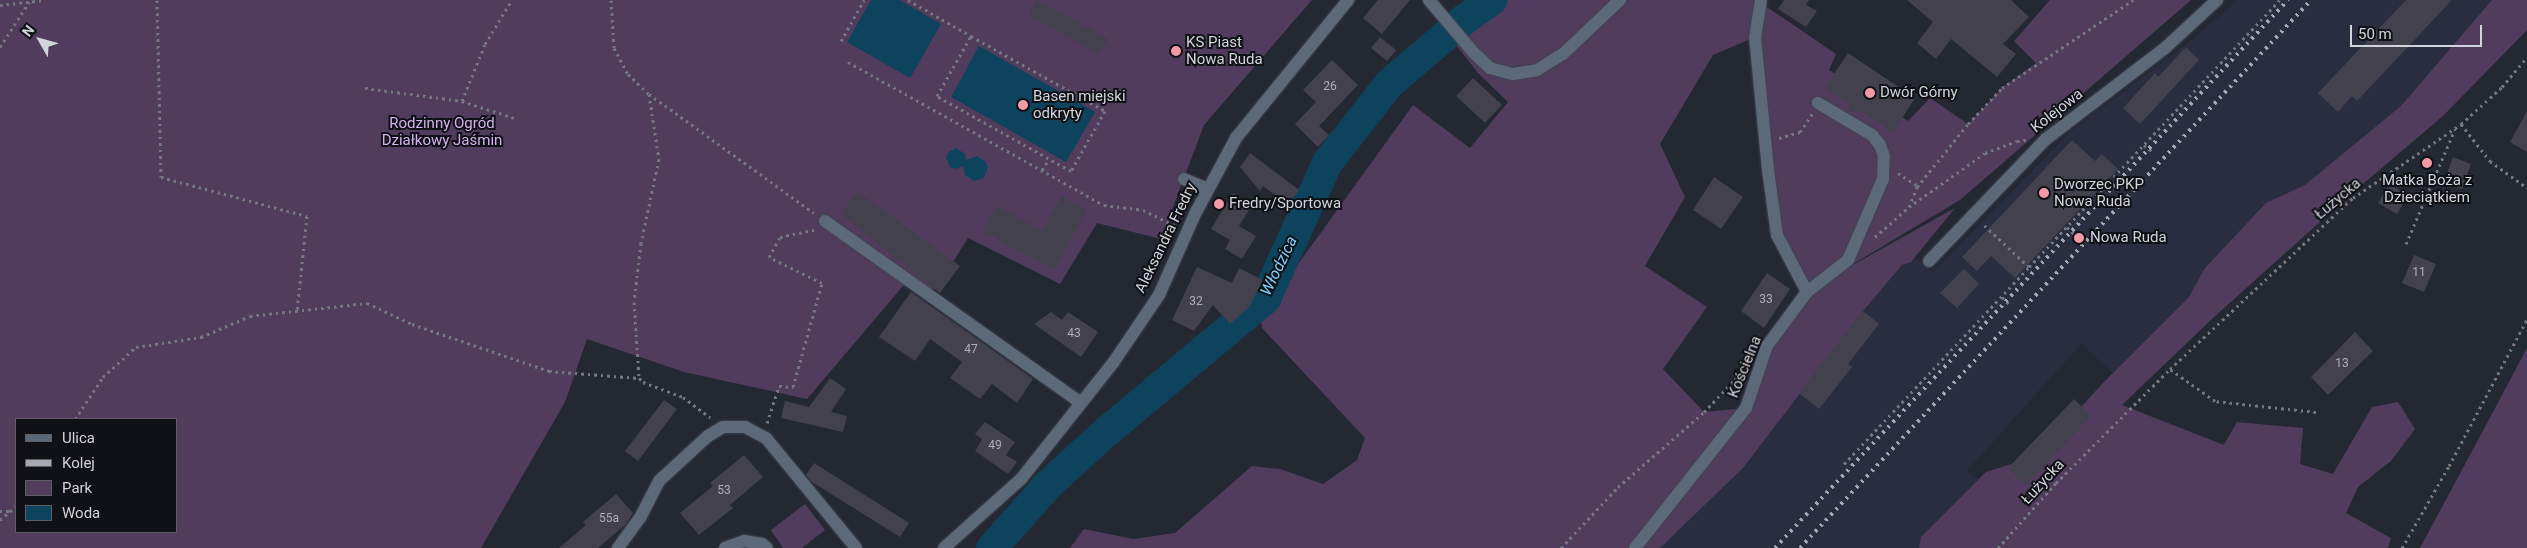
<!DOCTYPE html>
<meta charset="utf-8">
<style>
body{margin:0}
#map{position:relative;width:2527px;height:548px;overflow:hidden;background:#242833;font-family:Roboto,sans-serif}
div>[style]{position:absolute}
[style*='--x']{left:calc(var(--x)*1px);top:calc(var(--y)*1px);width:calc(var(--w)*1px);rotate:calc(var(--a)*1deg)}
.built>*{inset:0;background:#292d3f}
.green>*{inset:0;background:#513c5d}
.water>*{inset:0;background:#0d435c}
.river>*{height:31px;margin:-15.5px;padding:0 15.5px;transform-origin:15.5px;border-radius:15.5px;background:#0d435c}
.building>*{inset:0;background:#43414e}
.path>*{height:3px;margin-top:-1.5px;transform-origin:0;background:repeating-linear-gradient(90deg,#757881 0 2.5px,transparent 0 6.5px)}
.roads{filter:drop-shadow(0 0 1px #40444e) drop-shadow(0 0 1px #40444e)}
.minor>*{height:12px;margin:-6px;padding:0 6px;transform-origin:6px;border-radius:6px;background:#5b6979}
.rail>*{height:4px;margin-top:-2px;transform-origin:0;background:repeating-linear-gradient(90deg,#a6a9b1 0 2.5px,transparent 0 7.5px)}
.dots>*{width:14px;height:14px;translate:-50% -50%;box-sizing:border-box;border:2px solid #0f1116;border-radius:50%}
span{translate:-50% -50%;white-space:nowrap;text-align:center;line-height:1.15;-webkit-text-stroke:4px #0f1116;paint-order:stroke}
.number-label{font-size:12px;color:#aeafb8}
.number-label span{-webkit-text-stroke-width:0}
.poi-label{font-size:15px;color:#d2d4dc}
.left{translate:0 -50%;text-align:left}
.street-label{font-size:15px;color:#d2d4dc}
.park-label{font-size:15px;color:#d8b0f0}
.water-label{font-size:16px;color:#80cef9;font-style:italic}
.legend{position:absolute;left:15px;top:418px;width:162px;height:115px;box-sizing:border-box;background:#0f1116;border:1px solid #5d5f65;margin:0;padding:6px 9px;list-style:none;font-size:15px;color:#d2d4dc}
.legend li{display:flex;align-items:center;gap:10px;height:25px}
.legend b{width:25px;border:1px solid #5d5f65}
.north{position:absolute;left:15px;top:15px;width:50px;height:50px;-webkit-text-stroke:4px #0f1116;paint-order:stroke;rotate:308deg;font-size:14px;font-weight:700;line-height:20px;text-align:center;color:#d2d4dc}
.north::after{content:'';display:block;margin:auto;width:18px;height:22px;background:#d2d4dc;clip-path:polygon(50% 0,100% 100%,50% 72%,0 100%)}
.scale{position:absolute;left:2350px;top:25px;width:132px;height:22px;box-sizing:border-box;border:2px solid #d2d4dc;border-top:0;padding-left:6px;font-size:15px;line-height:18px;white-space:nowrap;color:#d2d4dc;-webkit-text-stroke:4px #0f1116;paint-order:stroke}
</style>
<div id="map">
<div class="built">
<i style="clip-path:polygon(2237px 0,2527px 0,2126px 385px,2081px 344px,1966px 472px,2021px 502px,1984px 548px,1651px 548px,1907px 251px,1933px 272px,2070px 132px,2197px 36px)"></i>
</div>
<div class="green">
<i style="clip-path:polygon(evenodd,0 0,1312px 0,1204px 125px,1161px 239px,1097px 223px,1060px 284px,968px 238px,936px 289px,903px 286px,807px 399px,684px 372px,587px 339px,565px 402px,481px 548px,0 548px,0 0,16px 419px,176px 419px,176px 532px,16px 532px,16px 419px)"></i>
<i style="clip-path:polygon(evenodd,1491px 0,1761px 0,1761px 3px,1836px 54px,1829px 70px,1908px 121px,1930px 98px,1968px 124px,2002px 88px,2036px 63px,2014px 41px,2050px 0,2191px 0,1960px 200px,1833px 276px,1955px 208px,1911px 262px,1902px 265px,1863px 311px,1743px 468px,1660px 548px,1070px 548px,1084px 529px,1133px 539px,1175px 533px,1252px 466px,1280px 469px,1323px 484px,1357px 460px,1365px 438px,1262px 328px,1260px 317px,1413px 105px,1470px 148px,1508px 102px,1478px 73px,1449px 36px,1465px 18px,1491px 0,1755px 37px,1777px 235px,1807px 292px,1767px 346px,1746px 408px,1704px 412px,1663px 369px,1707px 307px,1645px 266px,1685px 197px,1660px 144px,1713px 55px,1755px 37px)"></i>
<i style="clip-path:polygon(2492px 0,2527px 0,2527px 30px,2443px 116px,2351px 194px,2213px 318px,2122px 405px,2224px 445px,2237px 422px,2303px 428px,2300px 464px,2333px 474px,2372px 407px,2398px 402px,2415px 429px,2391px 461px,2358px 487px,2346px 513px,2391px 538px,2388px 548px,1919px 548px,1921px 537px,1986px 472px,2036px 456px,2102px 384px,2189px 297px,2205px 268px,2266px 203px,2305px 185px,2401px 106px)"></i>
<i style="clip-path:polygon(2527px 348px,2527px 548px,2420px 548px,2493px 412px)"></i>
<i style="clip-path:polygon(805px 504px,825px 530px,802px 548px,783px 548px,771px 530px)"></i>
</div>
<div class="water">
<i style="clip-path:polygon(871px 0,899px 0,941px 24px,910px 78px,847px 42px)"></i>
<i style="clip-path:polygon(979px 46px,1095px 112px,1066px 162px,951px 97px)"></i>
<i style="clip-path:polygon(956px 148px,965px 154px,966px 160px,977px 156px,986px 162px,988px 167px,984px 178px,974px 181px,965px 175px,963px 166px,955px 169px,950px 167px,946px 158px,947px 153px)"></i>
</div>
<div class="river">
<i style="--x:991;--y:548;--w:86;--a:-48.3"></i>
<i style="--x:1048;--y:484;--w:77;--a:-42.4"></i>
<i style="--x:1105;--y:432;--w:209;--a:-39.9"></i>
<i style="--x:1265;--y:298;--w:149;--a:-65.5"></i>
<i style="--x:1327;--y:162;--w:100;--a:-51.9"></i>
<i style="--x:1389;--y:83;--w:100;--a:-40.5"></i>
<i style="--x:1465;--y:18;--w:32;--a:-35"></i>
</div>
<div class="building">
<i style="clip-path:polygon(1037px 0,1108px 39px,1099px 54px,1029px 15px)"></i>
<i style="clip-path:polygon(1378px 0,1410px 0,1382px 34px,1363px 18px)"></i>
<i style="clip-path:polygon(1784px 0,1809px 0,1806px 5px,1817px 11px,1806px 27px,1778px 9px)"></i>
<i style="clip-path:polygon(1907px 0,2011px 0,2029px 17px,2003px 44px,2016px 54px,1997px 77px,1951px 39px,1936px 59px,1917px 43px,1933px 22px)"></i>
<i style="clip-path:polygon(2406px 0,2452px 0,2357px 101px,2352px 96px,2338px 112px,2318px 93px)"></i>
<i style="clip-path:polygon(1380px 37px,1396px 50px,1387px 61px,1371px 48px)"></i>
<i style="clip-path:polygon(2186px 47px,2199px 60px,2140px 124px,2123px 108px,2155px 73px,2158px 77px)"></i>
<i style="clip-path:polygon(1848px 53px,1915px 98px,1893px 132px,1860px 110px,1849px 112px,1849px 103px,1825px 88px)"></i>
<i style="clip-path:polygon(1332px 60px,1358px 85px,1319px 126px,1329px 135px,1318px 147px,1295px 124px,1316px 102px,1303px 90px)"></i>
<i style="clip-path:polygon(1473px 78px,1502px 105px,1485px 123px,1456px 96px)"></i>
<i style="clip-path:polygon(2527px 111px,2527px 152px,2510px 142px)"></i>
<i style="clip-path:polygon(2072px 140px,2095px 161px,2102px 154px,2118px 169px,2015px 278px,1991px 256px,1977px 271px,1962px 257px)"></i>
<i style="clip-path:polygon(1250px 153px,1299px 190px,1288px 205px,1263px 186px,1260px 191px,1240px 167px)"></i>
<i style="clip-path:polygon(2453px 157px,2471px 164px,2462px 189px,2444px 182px)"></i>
<i style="clip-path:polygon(1714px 177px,1743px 197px,1721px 229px,1693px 210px)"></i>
<i style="clip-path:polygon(2389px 184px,2408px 195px,2397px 214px,2378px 203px)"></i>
<i style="clip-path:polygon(858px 192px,960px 266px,940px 293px,841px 214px)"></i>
<i style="clip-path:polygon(1233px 193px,1252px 205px,1239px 226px,1256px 236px,1242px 259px,1225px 249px,1230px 240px,1211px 229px)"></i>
<i style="clip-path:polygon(1062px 196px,1087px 210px,1054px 270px,983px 231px,997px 206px,1042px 231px)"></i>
<i style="clip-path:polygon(2414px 255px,2436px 264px,2424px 292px,2402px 283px)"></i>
<i style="clip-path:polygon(1197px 267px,1232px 283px,1239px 268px,1263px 280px,1249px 307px,1230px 324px,1213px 305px,1194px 331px,1172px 320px)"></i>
<i style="clip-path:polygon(1964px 269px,1979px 284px,1957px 308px,1940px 293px)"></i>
<i style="clip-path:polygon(1767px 273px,1790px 289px,1764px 328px,1741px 311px)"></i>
<i style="clip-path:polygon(911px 292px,1033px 379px,1017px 403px,992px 384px,980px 399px,950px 378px,962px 362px,930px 339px,915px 361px,879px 337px)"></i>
<i style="clip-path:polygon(1863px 311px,1879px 324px,1848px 364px,1852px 367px,1819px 409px,1799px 393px)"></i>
<i style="clip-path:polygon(1051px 312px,1062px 320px,1068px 312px,1098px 332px,1081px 357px,1034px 324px)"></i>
<i style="clip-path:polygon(2355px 332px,2373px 351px,2328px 395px,2311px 377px)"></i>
<i style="clip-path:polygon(830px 378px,846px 389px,831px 412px,847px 416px,843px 432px,781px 418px,785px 401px,809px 407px)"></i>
<i style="clip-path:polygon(2074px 399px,2091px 416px,2026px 485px,2008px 468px)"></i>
<i style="clip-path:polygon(664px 400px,677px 409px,638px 461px,625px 451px)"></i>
<i style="clip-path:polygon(985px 422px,1015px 442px,1006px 455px,1017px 462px,1008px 474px,975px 451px,982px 439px,975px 434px)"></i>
<i style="clip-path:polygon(744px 455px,763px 477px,730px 505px,733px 508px,699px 535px,680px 513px,713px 486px,710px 483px)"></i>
<i style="clip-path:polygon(814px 463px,909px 523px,900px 537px,812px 482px,806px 475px)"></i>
<i style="clip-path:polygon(616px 494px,633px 513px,626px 524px,598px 548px,559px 548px,586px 525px,583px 522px)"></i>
</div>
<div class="path">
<i style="--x:157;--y:0;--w:177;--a:88.7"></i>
<i style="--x:161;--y:177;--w:151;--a:15"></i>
<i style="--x:307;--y:216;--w:96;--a:96"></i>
<i style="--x:611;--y:0;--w:48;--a:86.4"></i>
<i style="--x:614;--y:48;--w:30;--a:62"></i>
<i style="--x:628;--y:74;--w:29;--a:44"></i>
<i style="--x:649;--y:94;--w:203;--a:35.8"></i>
<i style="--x:908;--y:0;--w:73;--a:29.7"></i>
<i style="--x:971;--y:36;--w:154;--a:29.2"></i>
<i style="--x:1105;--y:111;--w:69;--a:119.5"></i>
<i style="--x:1071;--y:171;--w:154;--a:-150.8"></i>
<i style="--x:937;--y:96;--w:69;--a:-60.5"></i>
<i style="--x:0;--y:5;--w:45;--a:-6.3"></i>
<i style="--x:841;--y:41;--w:47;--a:-60.7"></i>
<i style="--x:0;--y:47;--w:54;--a:-57.2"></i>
<i style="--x:848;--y:62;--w:293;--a:29.2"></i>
<i style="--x:1104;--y:205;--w:39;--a:7"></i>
<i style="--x:1143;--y:210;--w:37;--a:26"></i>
<i style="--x:365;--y:88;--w:98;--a:7.6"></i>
<i style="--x:462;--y:101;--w:61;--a:-68"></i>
<i style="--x:485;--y:44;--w:52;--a:-58.5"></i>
<i style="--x:649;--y:94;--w:66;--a:81.3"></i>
<i style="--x:659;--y:159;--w:86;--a:102.1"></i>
<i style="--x:641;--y:243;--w:59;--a:96.8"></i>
<i style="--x:634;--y:302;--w:76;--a:86.2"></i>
<i style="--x:639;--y:378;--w:6;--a:45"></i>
<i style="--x:643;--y:382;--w:43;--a:20.6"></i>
<i style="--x:683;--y:397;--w:34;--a:37"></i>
<i style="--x:462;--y:101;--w:55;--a:18.1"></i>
<i style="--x:2461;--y:124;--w:47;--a:51.9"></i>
<i style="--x:2490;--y:161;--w:46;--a:36.1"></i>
<i style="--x:1779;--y:138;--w:22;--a:-16"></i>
<i style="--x:1800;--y:132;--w:22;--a:-56"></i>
<i style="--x:2144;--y:145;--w:11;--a:38"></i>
<i style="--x:1042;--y:170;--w:13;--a:-58"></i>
<i style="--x:1898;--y:173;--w:24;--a:33"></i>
<i style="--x:1909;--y:207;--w:22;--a:-68"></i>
<i style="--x:1917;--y:187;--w:81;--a:-51"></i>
<i style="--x:1968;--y:124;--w:50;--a:-46.6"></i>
<i style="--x:2002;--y:88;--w:158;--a:-33.9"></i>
<i style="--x:2067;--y:227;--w:11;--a:45"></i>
<i style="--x:1875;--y:237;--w:45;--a:-41.4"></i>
<i style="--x:1909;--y:207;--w:93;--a:-35.4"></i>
<i style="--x:1985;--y:153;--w:34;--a:-21"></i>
<i style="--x:2017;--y:141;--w:9;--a:-6"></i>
<i style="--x:2406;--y:244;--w:125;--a:-66.9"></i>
<i style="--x:2029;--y:267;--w:366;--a:-46.8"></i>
<i style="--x:2002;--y:297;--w:11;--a:45"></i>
<i style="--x:2316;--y:412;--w:102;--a:-173.8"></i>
<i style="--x:2215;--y:401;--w:55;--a:-144.6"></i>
<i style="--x:2170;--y:369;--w:250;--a:-43.1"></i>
<i style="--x:2353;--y:198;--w:131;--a:-34.4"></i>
<i style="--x:2461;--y:124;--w:55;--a:-42.1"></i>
<i style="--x:2502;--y:87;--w:39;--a:-50"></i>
<i style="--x:75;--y:419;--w:50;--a:-56.3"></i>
<i style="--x:103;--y:377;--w:45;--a:-42.3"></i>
<i style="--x:136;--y:347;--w:66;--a:-8.7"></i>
<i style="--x:201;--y:337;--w:53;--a:-23.2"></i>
<i style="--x:250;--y:316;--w:118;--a:-6.3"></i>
<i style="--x:367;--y:303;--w:50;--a:25"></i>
<i style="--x:412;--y:324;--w:145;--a:18.9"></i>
<i style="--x:549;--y:371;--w:90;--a:4.4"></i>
<i style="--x:767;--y:423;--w:39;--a:-72"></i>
<i style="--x:779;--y:386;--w:14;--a:4"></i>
<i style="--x:793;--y:387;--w:108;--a:-74.4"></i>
<i style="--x:822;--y:283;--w:59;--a:-153.9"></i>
<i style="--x:769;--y:257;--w:23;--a:-61"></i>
<i style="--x:780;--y:237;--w:35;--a:-12"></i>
<i style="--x:1844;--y:464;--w:270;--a:-46.8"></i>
<i style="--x:2029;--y:267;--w:62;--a:-137"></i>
<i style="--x:0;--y:511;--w:12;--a:0"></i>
<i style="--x:0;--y:520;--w:21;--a:-41"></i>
<i style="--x:1561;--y:548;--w:83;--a:-46.9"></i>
<i style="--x:1618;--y:487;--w:114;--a:-41.1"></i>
<i style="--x:1704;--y:412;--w:54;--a:-46.5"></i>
<i style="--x:1998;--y:548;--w:87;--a:-48.3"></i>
<i style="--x:2056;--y:483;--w:161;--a:-45"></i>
<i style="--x:2402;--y:548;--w:95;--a:-60.2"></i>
<i style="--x:2449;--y:466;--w:166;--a:-62"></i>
</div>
<div class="roads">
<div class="minor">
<i style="--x:1429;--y:0;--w:70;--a:49.7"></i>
<i style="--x:1474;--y:53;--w:22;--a:43"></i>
<i style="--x:1490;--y:68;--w:24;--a:15"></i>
<i style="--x:1513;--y:74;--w:24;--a:-9"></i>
<i style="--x:1537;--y:70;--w:31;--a:-32"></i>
<i style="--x:1563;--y:54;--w:79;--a:-43.5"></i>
<i style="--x:1761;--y:0;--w:37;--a:99"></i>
<i style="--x:1755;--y:37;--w:134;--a:84.4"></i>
<i style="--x:1768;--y:170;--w:66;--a:82.1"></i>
<i style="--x:1777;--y:235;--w:64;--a:62.2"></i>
<i style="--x:1184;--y:179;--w:25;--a:23"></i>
<i style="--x:825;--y:221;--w:314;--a:35.4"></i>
<i style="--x:1929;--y:261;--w:169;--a:-46.2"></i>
<i style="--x:2046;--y:139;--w:150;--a:-37.4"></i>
<i style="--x:2165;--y:48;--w:71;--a:-42.7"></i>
<i style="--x:618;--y:548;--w:37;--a:-54"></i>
<i style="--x:640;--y:518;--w:42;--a:-62.8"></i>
<i style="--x:659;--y:481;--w:67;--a:-42.6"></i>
<i style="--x:708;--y:436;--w:17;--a:-31"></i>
<i style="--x:723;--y:427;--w:22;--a:0"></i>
<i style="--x:745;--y:427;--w:24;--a:28"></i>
<i style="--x:766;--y:438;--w:142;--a:50.7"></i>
<i style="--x:725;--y:548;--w:20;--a:-20"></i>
<i style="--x:744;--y:541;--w:18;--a:9"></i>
<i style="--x:762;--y:544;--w:6;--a:39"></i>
<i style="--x:944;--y:548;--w:103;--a:-41.9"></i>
<i style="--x:1021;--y:479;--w:148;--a:-51.6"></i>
<i style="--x:1113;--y:363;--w:82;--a:-55.9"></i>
<i style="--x:1159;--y:295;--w:91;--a:-66"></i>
<i style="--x:1196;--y:212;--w:84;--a:-61.6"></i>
<i style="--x:1236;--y:138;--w:178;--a:-50.9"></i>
<i style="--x:1635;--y:548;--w:179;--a:-51.6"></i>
<i style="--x:1746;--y:408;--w:65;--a:-71.3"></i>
<i style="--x:1767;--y:346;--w:67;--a:-53.5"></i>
<i style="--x:1807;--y:292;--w:52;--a:-38"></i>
<i style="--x:1848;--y:260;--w:88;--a:-66.6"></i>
<i style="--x:1883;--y:179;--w:23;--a:-88"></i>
<i style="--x:1884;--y:156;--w:12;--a:-110"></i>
<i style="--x:1880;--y:145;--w:13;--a:-129"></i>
<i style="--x:1872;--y:135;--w:63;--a:-149.3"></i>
</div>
</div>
<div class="rail">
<i style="--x:1775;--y:548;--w:751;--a:-46.89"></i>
<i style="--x:1800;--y:548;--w:749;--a:-47"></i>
</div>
<div class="dots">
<i style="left:1176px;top:51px;background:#f49aa6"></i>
<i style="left:1870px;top:93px;background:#f49aa6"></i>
<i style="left:1023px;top:105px;background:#f49aa6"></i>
<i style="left:2427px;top:163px;background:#f49aa6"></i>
<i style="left:2044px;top:193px;background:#f49aa6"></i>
<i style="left:1219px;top:204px;background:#f49aa6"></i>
<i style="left:2079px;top:238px;background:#f49aa6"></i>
</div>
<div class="number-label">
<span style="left:1330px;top:87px">26</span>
<span style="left:2419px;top:273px">11</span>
<span style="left:1766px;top:300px">33</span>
<span style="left:1196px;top:302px">32</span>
<span style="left:1074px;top:334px">43</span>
<span style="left:971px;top:350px">47</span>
<span style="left:2342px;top:364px">13</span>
<span style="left:995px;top:446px">49</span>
<span style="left:724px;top:491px">53</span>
<span style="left:609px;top:519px">55a</span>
</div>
<div class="poi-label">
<span class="left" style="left:1186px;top:51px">KS Piast<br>Nowa Ruda</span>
<span class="left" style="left:1880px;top:93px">Dwór Górny</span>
<span class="left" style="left:1033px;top:105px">Basen miejski<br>odkryty</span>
<span style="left:2427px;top:189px">Matka Boża z<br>Dzieciątkiem</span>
<span class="left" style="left:2054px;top:193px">Dworzec PKP<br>Nowa Ruda</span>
<span class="left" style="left:1229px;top:204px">Fredry/Sportowa</span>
<span class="left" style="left:2090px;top:238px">Nowa Ruda</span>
</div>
<div class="street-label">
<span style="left:2057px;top:111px;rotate:-38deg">Kolejowa</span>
<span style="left:2338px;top:199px;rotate:-40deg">Łużycka</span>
<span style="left:1166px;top:238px;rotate:-64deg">Aleksandra Fredry</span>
<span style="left:1745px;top:367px;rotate:-68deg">Kościelna</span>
<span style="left:2043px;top:482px;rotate:-47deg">Łużycka</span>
</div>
<div class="park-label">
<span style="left:442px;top:132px">Rodzinny Ogród<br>Działkowy Jaśmin</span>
</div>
<div class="water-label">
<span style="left:1279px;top:266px;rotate:-64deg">Włodzica</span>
</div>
<ul class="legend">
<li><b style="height:6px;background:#5b6979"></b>Ulica</li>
<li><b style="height:6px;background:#a6a9b1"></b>Kolej</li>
<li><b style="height:14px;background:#513c5d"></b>Park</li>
<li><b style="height:14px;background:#0d435c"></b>Woda</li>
</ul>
<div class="north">N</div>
<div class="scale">50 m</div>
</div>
